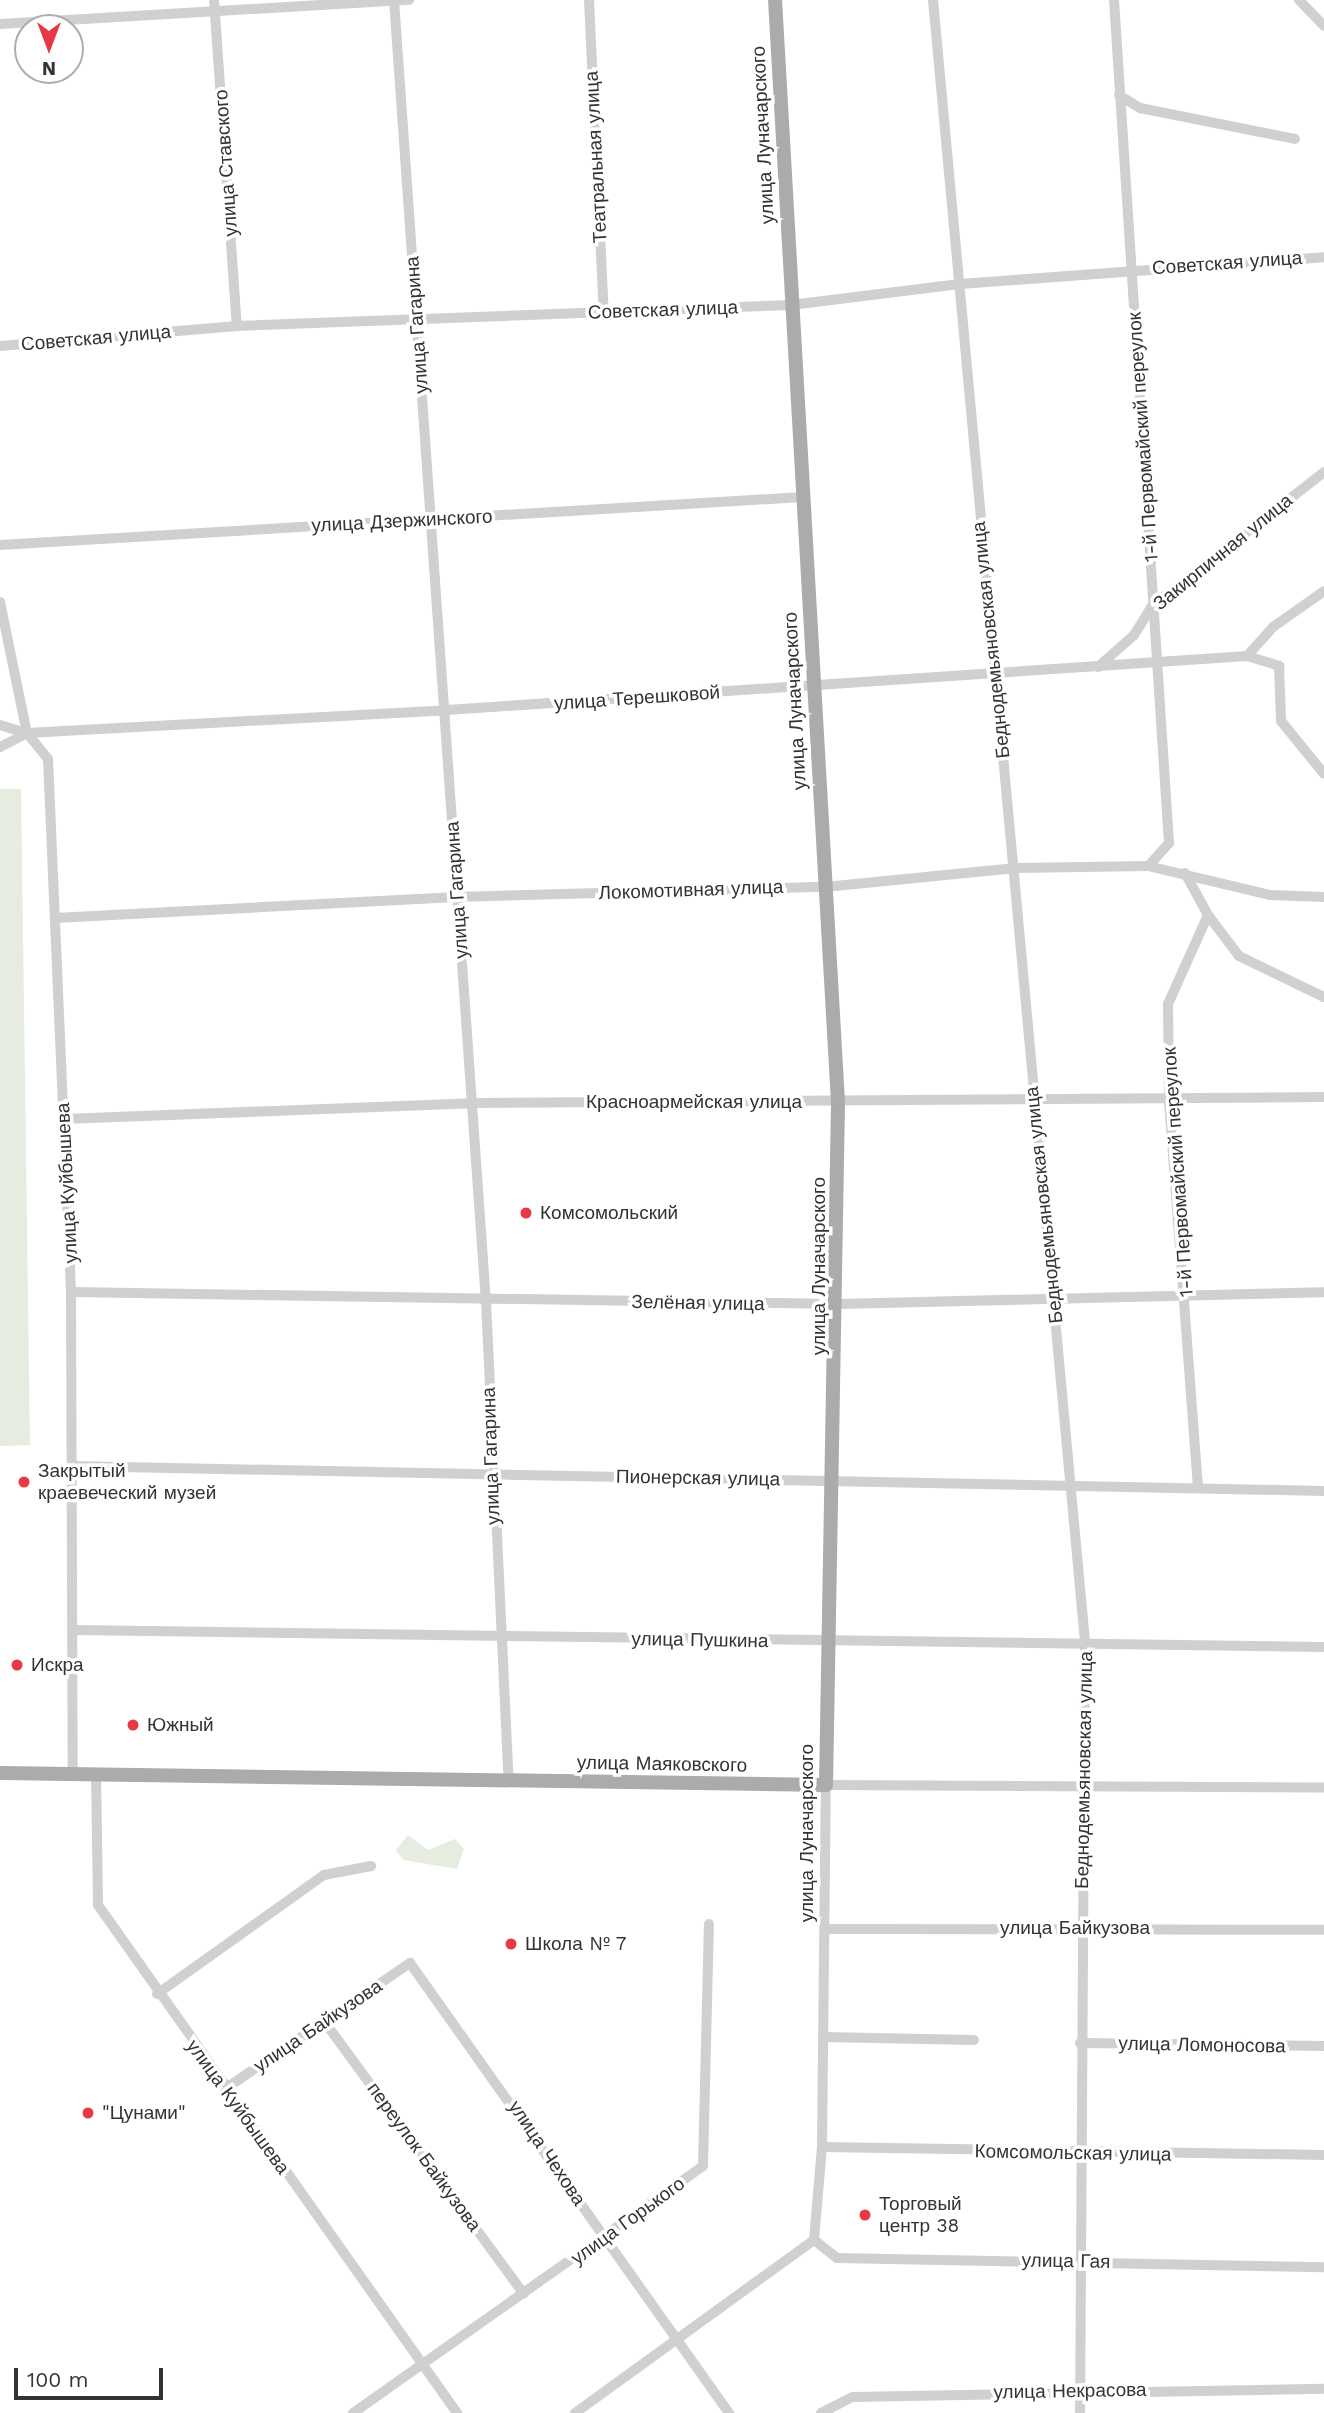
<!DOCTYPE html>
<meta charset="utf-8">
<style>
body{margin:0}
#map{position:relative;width:1324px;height:2413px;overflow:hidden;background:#fff;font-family:"Work Sans",sans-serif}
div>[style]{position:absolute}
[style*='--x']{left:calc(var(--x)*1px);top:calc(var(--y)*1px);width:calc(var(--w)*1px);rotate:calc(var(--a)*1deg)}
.green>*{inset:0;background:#e6ecdf}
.minor>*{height:10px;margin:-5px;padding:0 5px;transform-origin:5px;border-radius:5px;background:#d0d0d0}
.major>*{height:14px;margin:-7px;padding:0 7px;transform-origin:7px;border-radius:7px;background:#ababab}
.dots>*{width:19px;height:19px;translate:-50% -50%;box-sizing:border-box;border:4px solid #fff;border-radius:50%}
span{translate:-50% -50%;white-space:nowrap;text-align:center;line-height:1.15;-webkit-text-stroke:7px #fff;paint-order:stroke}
.street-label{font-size:19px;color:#333}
.poi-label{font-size:19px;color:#333}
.left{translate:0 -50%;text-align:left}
.north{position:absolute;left:14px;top:14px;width:70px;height:70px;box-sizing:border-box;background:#fff;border:2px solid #adadad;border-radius:50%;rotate:180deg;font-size:19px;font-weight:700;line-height:28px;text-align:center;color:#333}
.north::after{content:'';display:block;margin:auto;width:24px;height:32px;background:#e63946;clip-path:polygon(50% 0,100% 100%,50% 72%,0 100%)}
.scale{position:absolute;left:14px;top:2368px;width:149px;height:32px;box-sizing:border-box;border:4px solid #333;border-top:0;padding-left:9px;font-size:21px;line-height:24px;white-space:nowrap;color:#333;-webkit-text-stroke:5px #fff;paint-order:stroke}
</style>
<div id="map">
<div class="green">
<i style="clip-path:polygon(0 789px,21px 789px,30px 1445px,0 1446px)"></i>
<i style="clip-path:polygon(408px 1835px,428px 1850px,455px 1839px,464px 1849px,457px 1869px,403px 1860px,396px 1850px)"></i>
</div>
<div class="minor">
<i style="--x:214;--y:0;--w:327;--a:86"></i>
<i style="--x:394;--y:0;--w:1304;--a:85.96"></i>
<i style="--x:486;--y:1301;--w:481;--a:87.3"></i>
<i style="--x:589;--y:0;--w:313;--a:87.3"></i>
<i style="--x:933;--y:0;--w:1650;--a:84.71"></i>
<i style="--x:1085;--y:1643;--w:770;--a:90.37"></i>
<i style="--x:1114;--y:0;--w:845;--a:86.27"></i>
<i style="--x:1169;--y:843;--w:31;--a:132"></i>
<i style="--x:1299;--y:0;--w:36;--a:46"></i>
<i style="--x:0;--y:24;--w:410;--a:-3.4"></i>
<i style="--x:1119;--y:95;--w:25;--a:32"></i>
<i style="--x:1140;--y:108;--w:158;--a:11.3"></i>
<i style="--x:0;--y:346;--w:238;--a:-4.8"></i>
<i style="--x:237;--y:326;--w:554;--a:-2.17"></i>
<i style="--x:791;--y:305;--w:170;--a:-7.1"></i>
<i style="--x:960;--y:284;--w:365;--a:-4.2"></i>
<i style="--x:0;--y:545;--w:805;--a:-3.42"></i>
<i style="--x:0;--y:602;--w:134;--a:78.4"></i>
<i style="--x:27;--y:733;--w:33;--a:51"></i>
<i style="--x:48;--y:759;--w:533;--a:87.53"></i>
<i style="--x:71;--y:1292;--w:482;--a:89.8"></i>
<i style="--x:1247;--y:656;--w:39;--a:-48"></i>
<i style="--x:1273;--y:627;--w:62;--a:-35.2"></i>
<i style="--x:1098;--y:667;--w:48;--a:-41.6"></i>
<i style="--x:1134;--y:635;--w:34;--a:-58"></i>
<i style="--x:1152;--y:606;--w:218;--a:-37.9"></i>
<i style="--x:0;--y:725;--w:28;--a:17"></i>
<i style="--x:27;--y:733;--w:421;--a:-3.1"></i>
<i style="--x:447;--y:710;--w:802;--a:-3.86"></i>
<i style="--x:1247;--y:656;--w:34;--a:17"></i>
<i style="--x:1279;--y:666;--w:55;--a:87.9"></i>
<i style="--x:1281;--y:721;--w:68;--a:50.9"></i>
<i style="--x:0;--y:747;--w:30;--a:-27"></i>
<i style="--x:1185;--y:873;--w:48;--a:61.3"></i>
<i style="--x:1208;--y:915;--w:98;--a:114.2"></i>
<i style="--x:1168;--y:1004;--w:98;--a:89.4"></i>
<i style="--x:1169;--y:1102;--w:385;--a:85.7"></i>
<i style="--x:1208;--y:915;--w:51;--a:52.9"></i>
<i style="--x:1239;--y:956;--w:94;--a:25.8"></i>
<i style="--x:55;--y:918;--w:402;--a:-3"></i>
<i style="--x:456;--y:897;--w:369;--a:-1.6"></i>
<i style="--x:825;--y:887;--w:192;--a:-5.7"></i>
<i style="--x:1016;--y:868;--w:132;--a:-0.9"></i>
<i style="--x:1148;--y:866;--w:125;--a:13.4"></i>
<i style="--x:1270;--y:895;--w:54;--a:2.1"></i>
<i style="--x:64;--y:1119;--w:408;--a:-2.2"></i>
<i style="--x:472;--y:1103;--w:852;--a:-0.4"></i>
<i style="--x:71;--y:1292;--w:768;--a:0.9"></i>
<i style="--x:839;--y:1304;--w:485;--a:-1.4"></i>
<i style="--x:72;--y:1466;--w:1252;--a:1.14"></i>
<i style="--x:76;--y:1630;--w:1248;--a:0.78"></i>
<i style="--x:96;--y:1774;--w:131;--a:89.1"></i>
<i style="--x:98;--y:1905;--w:622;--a:54.75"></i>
<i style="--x:826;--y:1929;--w:498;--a:0.1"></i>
<i style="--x:157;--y:1994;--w:205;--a:-35.5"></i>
<i style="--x:324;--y:1875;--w:48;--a:-10.8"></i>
<i style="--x:324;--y:2021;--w:338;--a:53.8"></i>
<i style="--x:823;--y:2037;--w:151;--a:1.1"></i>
<i style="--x:1080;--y:2043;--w:244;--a:0.7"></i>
<i style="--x:225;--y:2089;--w:224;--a:-34.3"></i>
<i style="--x:410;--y:1963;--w:552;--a:54.67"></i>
<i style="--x:822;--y:2147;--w:502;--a:0.91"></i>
<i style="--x:814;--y:2240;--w:29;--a:38"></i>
<i style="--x:837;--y:2258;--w:487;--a:1.1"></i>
<i style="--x:353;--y:2413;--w:428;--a:-35.2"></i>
<i style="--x:703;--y:2166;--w:242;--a:-88.6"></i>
<i style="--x:575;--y:2413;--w:295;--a:-35.9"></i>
<i style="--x:814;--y:2240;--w:93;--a:-85.1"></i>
<i style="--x:822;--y:2147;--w:362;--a:-89.4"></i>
<i style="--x:826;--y:1785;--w:498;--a:0.3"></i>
<i style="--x:821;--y:2413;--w:36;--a:-27"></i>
<i style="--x:853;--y:2397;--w:471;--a:-1"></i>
</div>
<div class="major">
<i style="--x:0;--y:1773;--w:826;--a:0.83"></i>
<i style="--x:826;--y:1785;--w:683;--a:-88.99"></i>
<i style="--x:838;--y:1102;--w:1104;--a:-93.27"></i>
</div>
<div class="dots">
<i style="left:526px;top:1213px;background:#e63946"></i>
<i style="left:24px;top:1482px;background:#e63946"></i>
<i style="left:17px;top:1665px;background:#e63946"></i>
<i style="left:133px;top:1725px;background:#e63946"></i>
<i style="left:511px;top:1944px;background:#e63946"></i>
<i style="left:88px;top:2113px;background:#e63946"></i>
<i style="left:865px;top:2215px;background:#e63946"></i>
</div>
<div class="street-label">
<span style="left:763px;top:135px;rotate:-93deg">улица Луначарского</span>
<span style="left:596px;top:157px;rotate:-93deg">Театральная улица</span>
<span style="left:226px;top:163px;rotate:-94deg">улица Ставского</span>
<span style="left:1227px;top:263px;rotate:-4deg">Советская улица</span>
<span style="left:663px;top:310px;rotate:-2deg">Советская улица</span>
<span style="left:417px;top:325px;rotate:-94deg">улица Гагарина</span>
<span style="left:96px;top:338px;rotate:-5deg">Советская улица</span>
<span style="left:1143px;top:437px;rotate:-94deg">1-й Первомайский переулок</span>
<span style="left:402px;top:521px;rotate:-3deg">улица Дзержинского</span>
<span style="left:1223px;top:552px;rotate:-39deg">Закирпичная улица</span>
<span style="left:991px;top:640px;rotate:-96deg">Беднодемьяновская улица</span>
<span style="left:637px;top:698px;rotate:-4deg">улица Терешковой</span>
<span style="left:795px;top:701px;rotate:-93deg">улица Луначарского</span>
<span style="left:457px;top:890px;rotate:-94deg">улица Гагарина</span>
<span style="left:691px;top:890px;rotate:-2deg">Локомотивная улица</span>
<span style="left:694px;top:1102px">Красноармейская улица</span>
<span style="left:1178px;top:1172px;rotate:-94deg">1-й Первомайский переулок</span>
<span style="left:67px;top:1183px;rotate:-93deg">улица Куйбышева</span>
<span style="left:1044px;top:1205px;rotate:-96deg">Беднодемьяновская улица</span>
<span style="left:819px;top:1266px;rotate:-90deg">улица Луначарского</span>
<span style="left:698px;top:1303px;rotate:1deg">Зелёная улица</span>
<span style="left:491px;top:1456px;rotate:-92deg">улица Гагарина</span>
<span style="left:698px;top:1478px;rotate:1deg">Пионерская улица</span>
<span style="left:700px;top:1640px;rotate:1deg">улица Пушкина</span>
<span style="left:662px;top:1764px;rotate:1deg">улица Маяковского</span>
<span style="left:1084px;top:1770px;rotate:-89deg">Беднодемьяновская улица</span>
<span style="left:807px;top:1833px;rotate:-90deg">улица Луначарского</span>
<span style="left:1075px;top:1928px">улица Байкузова</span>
<span style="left:318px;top:2026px;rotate:-34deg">улица Байкузова</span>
<span style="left:1202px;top:2045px;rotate:1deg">улица Ломоносова</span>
<span style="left:238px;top:2107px;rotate:54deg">улица Куйбышева</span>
<span style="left:547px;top:2153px;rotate:56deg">улица Чехова</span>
<span style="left:1073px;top:2153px;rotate:1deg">Комсомольская улица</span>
<span style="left:424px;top:2157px;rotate:54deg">переулок Байкузова</span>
<span style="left:628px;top:2221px;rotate:-36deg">улица Горького</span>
<span style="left:1066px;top:2261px;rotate:1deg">улица Гая</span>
<span style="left:1070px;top:2391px;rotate:-1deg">улица Некрасова</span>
</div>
<div class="poi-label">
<span class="left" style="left:540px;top:1213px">Комсомольский</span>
<span class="left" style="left:38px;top:1482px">Закрытый<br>краевеческий музей</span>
<span class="left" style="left:31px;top:1665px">Искра</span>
<span class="left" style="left:147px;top:1725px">Южный</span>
<span class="left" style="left:525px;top:1944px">Школа № 7</span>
<span class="left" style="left:102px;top:2113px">"Цунами"</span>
<span class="left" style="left:879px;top:2215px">Торговый<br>центр 38</span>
</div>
<div class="north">N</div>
<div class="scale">100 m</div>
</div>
